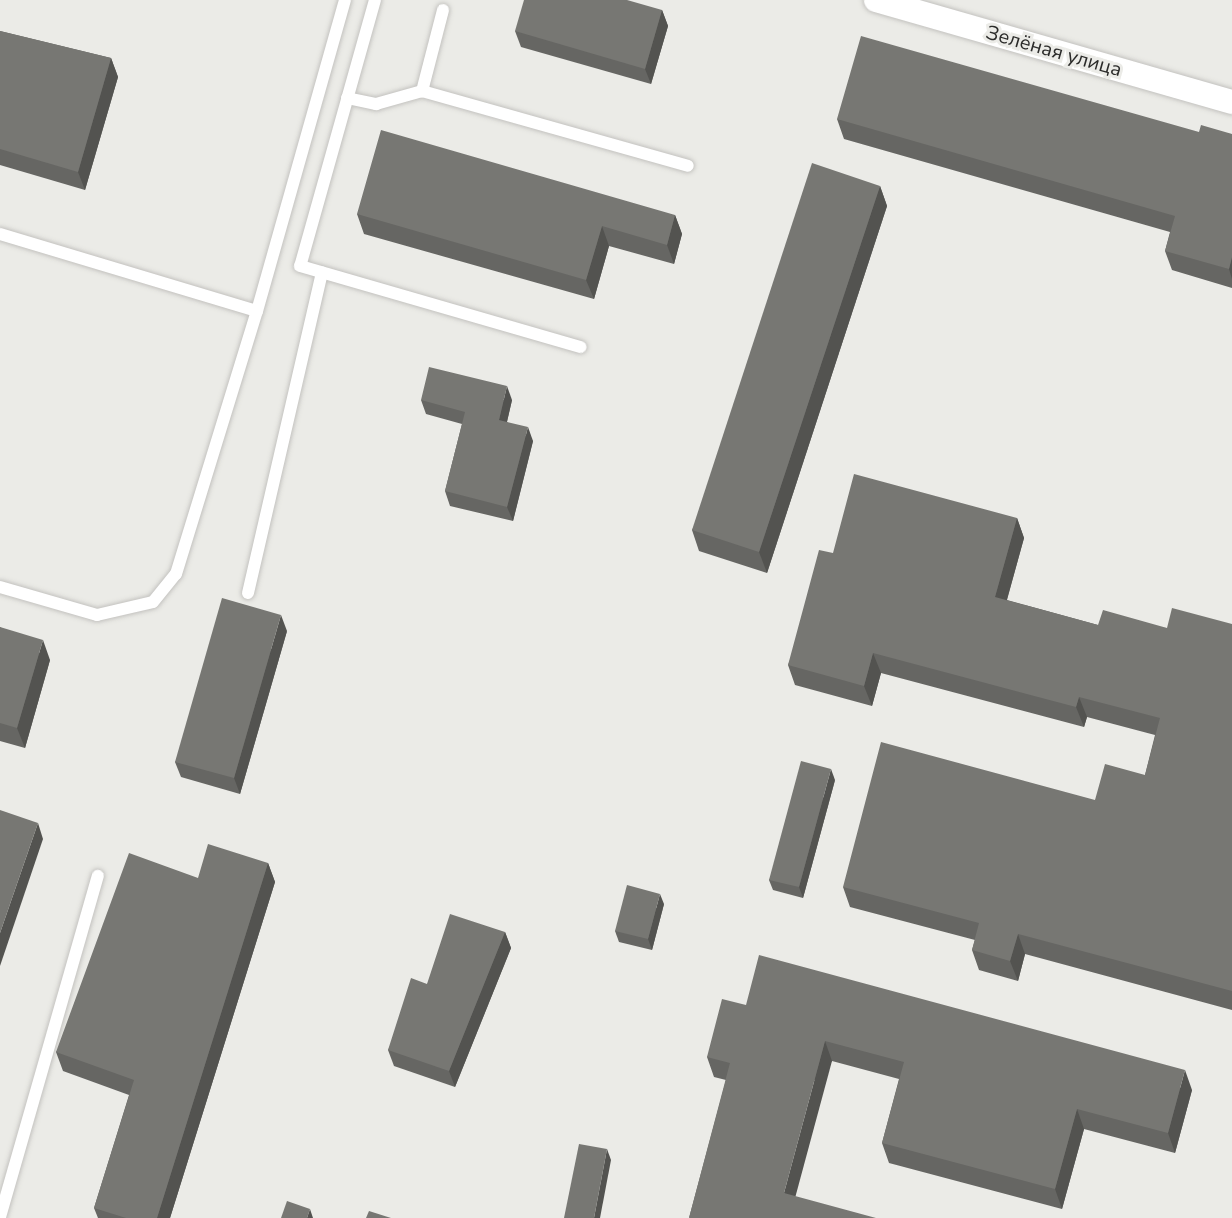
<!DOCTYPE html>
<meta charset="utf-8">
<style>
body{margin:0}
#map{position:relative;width:1232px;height:1218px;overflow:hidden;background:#ebebe7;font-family:"Nunito Sans",sans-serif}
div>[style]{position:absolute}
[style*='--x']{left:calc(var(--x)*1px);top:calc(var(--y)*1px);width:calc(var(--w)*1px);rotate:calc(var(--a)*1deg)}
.roads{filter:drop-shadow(0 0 2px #c3c2bf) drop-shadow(0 0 2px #c3c2bf)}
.service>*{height:12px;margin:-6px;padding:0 6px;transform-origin:6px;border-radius:6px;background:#fff}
.minor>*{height:24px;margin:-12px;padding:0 12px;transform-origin:12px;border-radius:12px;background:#fff}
.wall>*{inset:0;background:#666663}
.shaded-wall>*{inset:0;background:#535350}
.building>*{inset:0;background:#777773}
span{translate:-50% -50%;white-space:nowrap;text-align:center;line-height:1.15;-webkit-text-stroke:6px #ebebe7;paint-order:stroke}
.street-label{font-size:20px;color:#2b2b2a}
</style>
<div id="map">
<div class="roads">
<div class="service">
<i style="--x:375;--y:0;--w:276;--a:105.7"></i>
<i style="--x:300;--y:266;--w:292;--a:16.1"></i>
<i style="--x:443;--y:10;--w:84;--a:104.5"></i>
<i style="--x:422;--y:91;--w:276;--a:15.7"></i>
<i style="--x:347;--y:98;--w:30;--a:12"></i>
<i style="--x:376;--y:104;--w:48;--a:-15.8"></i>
<i style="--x:0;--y:234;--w:268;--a:16.7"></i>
<i style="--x:257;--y:311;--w:323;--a:-74.2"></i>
<i style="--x:0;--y:587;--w:101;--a:16.1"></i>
<i style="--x:97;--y:615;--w:57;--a:-13.1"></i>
<i style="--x:153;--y:602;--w:36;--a:-51"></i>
<i style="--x:176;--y:574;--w:275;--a:-72.9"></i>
<i style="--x:248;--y:593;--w:329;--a:-77"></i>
<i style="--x:0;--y:1217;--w:355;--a:-74"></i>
</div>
<div class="minor">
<i style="--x:876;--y:0;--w:370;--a:16"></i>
</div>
</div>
<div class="wall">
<i style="clip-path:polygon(662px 10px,668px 26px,651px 84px,521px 47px,515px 31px)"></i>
<i style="clip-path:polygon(0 31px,111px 58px,118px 77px,85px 190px,0 165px)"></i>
<i style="clip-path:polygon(837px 119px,1232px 134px,1232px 288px,1172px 270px,1165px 251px,1170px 232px,844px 139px)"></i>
<i style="clip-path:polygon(880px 186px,887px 206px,767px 573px,699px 551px,692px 530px)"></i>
<i style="clip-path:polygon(357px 214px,675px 215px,682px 234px,674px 264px,609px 246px,594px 299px,364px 234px)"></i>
<i style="clip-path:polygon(421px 400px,512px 400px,507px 422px,533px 441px,513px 521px,450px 506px,445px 491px,462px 424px,426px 414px)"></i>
<i style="clip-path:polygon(1017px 518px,1024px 538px,1007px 600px,1098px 625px,1167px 628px,1232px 624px,1232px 1010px,1025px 954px,1018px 981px,979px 970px,972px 950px,975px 940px,850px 907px,843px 887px,1095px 800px,1145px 775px,1155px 735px,1087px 717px,1084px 727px,881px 673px,872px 706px,795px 685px,788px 665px,833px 553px)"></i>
<i style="clip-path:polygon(0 627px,50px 660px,25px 748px,0 741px)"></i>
<i style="clip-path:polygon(287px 631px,240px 794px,181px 777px,175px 762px)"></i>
<i style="clip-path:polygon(835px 780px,803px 898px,773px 890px,769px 880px)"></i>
<i style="clip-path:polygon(268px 863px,275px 882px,170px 1218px,98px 1218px,94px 1208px,129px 1095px,63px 1071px,56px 1052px,198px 878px)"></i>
<i style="clip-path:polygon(664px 904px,652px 950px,619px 942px,615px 931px)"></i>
<i style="clip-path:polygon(505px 932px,511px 948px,455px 1087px,394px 1066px,388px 1050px,427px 984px)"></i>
<i style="clip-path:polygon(746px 1005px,1192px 1090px,1175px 1153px,1084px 1129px,1062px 1209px,889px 1163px,882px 1143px,899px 1079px,832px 1061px,689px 1218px,726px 1080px,714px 1077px,707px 1057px)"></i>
</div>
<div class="shaded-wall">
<i style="clip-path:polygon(662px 10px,668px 26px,651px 84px,645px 69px)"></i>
<i style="clip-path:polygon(111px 58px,118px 77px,85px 190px,78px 172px)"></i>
<i style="clip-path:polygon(880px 186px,887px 206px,767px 573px,759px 552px)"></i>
<i style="clip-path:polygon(675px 215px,682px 234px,674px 264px,667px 245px)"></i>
<i style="clip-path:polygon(602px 226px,609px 246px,594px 299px,586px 280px)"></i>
<i style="clip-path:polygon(1232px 257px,1232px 279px,1229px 269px)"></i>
<i style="clip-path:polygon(507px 386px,512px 400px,504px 434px,499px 420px)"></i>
<i style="clip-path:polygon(528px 427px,533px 441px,513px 521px,507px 507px)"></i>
<i style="clip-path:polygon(1017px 518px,1024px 538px,1002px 617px,995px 597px)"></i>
<i style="clip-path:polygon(281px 615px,287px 631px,240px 794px,234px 778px)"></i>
<i style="clip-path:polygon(43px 640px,50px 660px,25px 748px,17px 728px)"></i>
<i style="clip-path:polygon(873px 653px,881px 673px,872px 706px,864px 686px)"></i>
<i style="clip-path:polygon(1079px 697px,1087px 717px,1084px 727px,1076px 707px)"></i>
<i style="clip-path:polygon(831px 769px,835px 780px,803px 898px,799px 887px)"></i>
<i style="clip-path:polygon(38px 823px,43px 839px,0 966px,0 933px)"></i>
<i style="clip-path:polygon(268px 863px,275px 882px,170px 1218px,157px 1218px)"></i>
<i style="clip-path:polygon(660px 894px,664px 904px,652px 950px,648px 939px)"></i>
<i style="clip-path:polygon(505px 932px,511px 948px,455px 1087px,449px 1071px)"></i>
<i style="clip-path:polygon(1018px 934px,1025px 954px,1018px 981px,1010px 961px)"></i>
<i style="clip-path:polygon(825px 1041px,832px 1061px,791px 1213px,784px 1193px)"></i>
<i style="clip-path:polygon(1185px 1070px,1192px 1090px,1175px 1153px,1168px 1133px)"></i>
<i style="clip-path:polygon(1077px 1109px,1084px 1129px,1062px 1209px,1055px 1189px)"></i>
<i style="clip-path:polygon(607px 1149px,611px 1160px,600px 1218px,594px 1218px)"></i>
<i style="clip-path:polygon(310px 1209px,313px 1218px,307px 1218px)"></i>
</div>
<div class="building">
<i style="clip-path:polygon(524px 0,627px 0,662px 10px,645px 69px,515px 31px)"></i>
<i style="clip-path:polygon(0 31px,111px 58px,78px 172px,0 149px)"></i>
<i style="clip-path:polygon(861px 36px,1199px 132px,1201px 125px,1232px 134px,1232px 257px,1229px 269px,1165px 251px,1175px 216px,837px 119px)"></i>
<i style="clip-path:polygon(381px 130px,675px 215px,667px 245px,602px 226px,586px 280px,357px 214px)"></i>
<i style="clip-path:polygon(812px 163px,880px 186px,759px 552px,692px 530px)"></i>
<i style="clip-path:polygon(429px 367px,507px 386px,499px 420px,528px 427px,507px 507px,445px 491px,465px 412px,421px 400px)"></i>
<i style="clip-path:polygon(854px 474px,1017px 518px,995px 597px,1098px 625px,1103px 610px,1167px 628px,1172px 608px,1232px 624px,1232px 991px,1018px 934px,1010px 961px,972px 950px,979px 923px,843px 887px,881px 742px,1095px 800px,1105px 764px,1145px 775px,1160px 718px,1079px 697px,1076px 707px,873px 653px,864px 686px,788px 665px,819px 550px,833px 553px)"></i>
<i style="clip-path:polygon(222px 598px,281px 615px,234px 778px,175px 762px)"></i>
<i style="clip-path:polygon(0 627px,43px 640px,17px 728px,0 723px)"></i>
<i style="clip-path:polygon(801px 761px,831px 769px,799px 887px,769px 880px)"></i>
<i style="clip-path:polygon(0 810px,38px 823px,0 933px)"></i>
<i style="clip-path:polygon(208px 844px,268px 863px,157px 1218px,126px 1218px,94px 1208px,134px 1080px,56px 1052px,129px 853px,198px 878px)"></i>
<i style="clip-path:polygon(627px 885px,660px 894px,648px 939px,615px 931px)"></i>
<i style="clip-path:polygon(450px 914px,505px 932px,449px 1071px,388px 1050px,411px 978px,427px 984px)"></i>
<i style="clip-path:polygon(759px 955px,1185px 1070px,1168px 1133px,1077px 1109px,1055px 1189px,882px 1143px,904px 1062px,825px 1041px,784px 1193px,876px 1218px,689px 1218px,730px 1063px,707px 1057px,722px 999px,746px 1005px)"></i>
<i style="clip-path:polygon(579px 1144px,607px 1149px,594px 1218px,564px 1218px)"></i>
<i style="clip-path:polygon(287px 1201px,310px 1209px,307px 1218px,281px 1218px)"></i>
<i style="clip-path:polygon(369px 1211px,391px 1218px,366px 1218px)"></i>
</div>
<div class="street-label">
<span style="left:1054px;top:51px;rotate:16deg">Зелёная улица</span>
</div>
</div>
